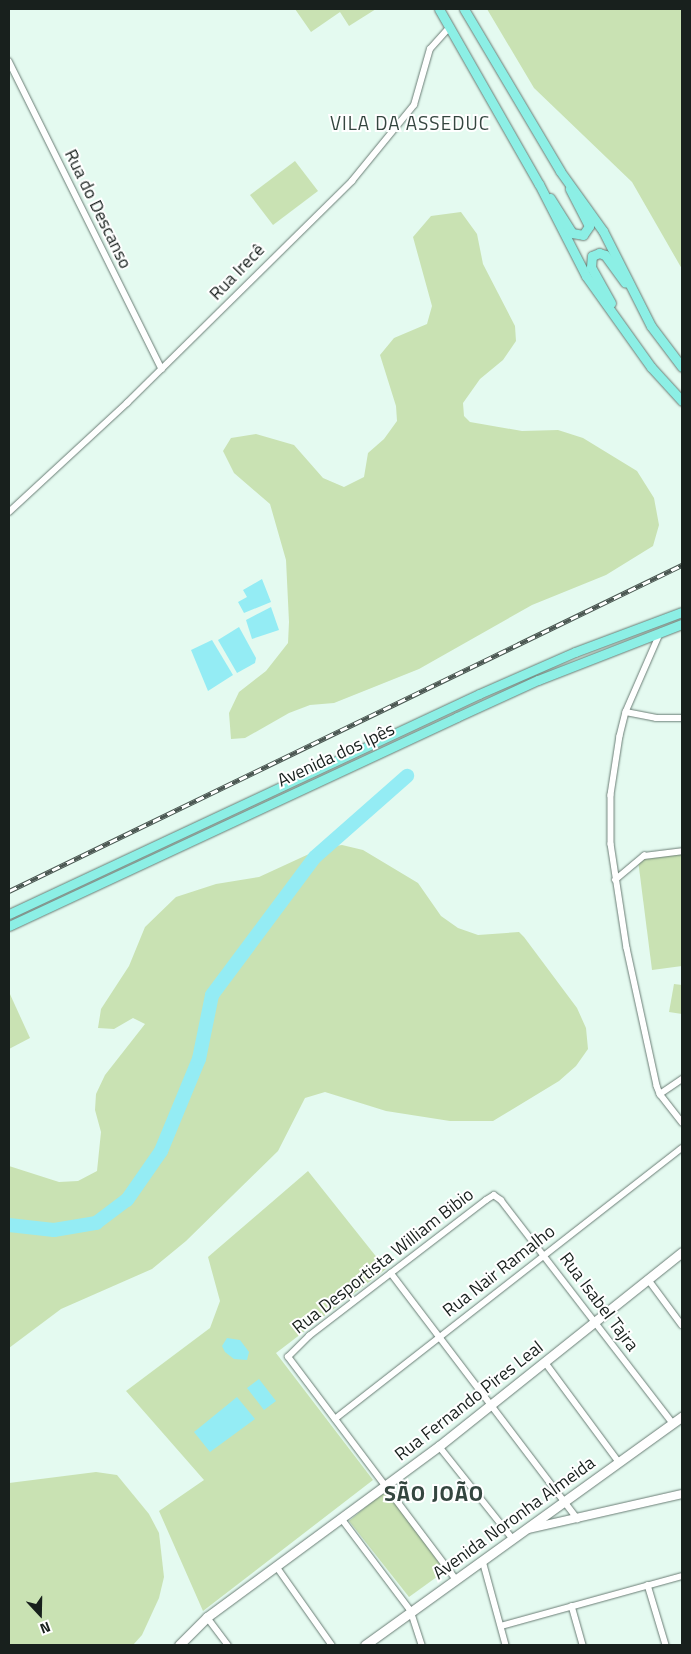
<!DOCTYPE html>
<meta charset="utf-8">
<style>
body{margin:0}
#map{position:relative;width:691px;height:1654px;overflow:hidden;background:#e4faf0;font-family:"Titillium Web",sans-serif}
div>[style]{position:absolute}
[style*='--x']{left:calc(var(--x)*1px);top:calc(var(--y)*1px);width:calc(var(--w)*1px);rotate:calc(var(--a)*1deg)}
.green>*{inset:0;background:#c9e2b3}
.water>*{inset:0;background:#94ecf4}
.river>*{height:14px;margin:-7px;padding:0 7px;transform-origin:7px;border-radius:7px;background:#94ecf4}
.roads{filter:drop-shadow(0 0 1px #6a7d75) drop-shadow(0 0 1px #6a7d75)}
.minor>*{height:5.5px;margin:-2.75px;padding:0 2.75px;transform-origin:2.75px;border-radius:2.75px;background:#fff}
.tertiary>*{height:8px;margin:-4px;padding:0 4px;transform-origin:4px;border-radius:4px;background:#fff}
.secondary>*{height:9px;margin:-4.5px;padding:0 4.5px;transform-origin:4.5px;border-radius:4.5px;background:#fff}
.primary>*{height:9px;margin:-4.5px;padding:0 4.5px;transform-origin:4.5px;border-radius:4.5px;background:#8cefe5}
.rail>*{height:4.5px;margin-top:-2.25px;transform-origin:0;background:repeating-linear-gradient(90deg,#fff 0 8px,#4b5752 0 16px);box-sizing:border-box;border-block:1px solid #4b5752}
span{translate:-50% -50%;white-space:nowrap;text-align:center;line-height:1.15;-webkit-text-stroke:4px #fff;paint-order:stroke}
.street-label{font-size:18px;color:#18201d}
.neighbourhood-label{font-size:19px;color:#34463f;letter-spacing:1px}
.district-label{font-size:22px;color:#34463f;font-weight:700;letter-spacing:1px}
.frame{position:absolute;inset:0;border:10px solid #18201d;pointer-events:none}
.north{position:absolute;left:15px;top:1589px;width:50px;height:50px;-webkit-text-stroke:4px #fff;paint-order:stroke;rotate:159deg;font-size:14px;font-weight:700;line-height:20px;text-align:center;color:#18201d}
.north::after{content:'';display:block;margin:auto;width:18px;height:22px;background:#18201d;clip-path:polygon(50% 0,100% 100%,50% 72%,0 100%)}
</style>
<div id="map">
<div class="green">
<i style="clip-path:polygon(295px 9px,376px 9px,349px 26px,340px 12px,311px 32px)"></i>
<i style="clip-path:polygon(487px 9px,682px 9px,682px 269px,632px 182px,534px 88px)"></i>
<i style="clip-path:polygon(295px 161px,318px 191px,273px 225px,250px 195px)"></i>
<i style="clip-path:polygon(461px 212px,477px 234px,483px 264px,515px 326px,516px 341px,503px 360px,480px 379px,463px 403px,464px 416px,470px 422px,522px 431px,558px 430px,583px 438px,637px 471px,654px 498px,659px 525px,653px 546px,606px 575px,532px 605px,419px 669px,334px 703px,310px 705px,289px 713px,245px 738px,231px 739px,229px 713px,239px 692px,266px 671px,288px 643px,289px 622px,286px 560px,270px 504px,234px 473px,223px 451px,231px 438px,256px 434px,294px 445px,323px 478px,344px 487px,364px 477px,368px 453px,384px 439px,397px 421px,396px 406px,380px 355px,394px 338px,427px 324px,432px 306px,413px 237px,431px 216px)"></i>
<i style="clip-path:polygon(342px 845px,363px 850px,418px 883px,441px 916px,458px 928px,478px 935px,519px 932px,524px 937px,577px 1008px,586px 1028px,588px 1049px,576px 1066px,559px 1081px,493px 1121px,450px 1121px,386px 1111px,325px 1092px,305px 1098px,278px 1151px,186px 1241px,152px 1269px,61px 1309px,9px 1348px,9px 1166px,59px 1182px,78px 1181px,97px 1171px,101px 1132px,95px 1110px,96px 1094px,105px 1075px,145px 1024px,133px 1018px,114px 1029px,98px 1028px,101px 1009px,129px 966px,145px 927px,176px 897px,216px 884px,259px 877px,322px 848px)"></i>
<i style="clip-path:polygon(682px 854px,682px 966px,652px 970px,638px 860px)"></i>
<i style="clip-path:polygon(674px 984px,682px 985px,682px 1014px,669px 1012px)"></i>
<i style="clip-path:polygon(9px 992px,30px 1038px,9px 1049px)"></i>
<i style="clip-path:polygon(308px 1171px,386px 1269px,276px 1353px,373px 1480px,203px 1611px,159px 1511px,204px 1480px,126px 1391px,210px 1328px,220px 1301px,208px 1257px)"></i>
<i style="clip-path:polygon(96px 1472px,117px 1475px,149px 1514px,159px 1533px,164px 1577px,159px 1598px,142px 1635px,133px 1645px,9px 1645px,9px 1483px)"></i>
<i style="clip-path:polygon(386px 1490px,445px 1571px,409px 1597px,349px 1521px)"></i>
</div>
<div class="water">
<i style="clip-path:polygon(262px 579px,271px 602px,244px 613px,238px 602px,247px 597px,243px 590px)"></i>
<i style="clip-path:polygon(271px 607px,279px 630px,252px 639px,246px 620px)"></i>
<i style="clip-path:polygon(239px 627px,256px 658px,255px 663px,237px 673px,218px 640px)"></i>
<i style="clip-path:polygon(212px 640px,233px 675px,208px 691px,191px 650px)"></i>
<i style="clip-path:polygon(227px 1338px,240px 1340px,249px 1352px,247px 1360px,234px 1359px,225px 1352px,222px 1346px)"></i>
<i style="clip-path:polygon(259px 1379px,276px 1401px,264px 1410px,247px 1388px)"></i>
<i style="clip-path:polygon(237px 1397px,255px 1419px,210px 1452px,194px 1432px)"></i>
</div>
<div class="river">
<i style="--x:9;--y:1225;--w:45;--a:6.3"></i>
<i style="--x:54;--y:1230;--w:43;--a:-9.5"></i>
<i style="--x:96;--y:1223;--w:39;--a:-37"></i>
<i style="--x:127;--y:1200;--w:60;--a:-55.2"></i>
<i style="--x:161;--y:1151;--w:100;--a:-67.6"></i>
<i style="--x:199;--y:1059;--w:65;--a:-78.5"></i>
<i style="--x:212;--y:995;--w:172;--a:-53.3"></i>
<i style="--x:315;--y:857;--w:123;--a:-41.4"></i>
</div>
<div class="roads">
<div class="minor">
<i style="--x:9;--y:61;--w:344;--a:63.6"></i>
<i style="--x:9;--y:512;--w:161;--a:-42.7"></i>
<i style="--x:127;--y:403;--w:316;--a:-44.6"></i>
<i style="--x:352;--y:181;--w:98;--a:-50.8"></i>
<i style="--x:414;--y:105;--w:58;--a:-74.1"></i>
<i style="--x:430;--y:49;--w:30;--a:-48"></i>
<i style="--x:661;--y:632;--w:87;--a:113.6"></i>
<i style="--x:626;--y:712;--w:25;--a:104"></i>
<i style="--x:620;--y:736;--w:60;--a:98.7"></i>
<i style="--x:611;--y:795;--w:49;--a:90"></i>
<i style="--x:611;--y:844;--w:105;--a:81.3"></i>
<i style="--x:627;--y:948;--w:141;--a:77.7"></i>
<i style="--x:657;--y:1086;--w:9;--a:69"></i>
<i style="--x:660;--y:1094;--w:36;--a:52"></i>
<i style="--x:626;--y:712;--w:31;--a:11"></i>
<i style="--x:656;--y:718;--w:26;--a:0"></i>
<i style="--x:615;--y:880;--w:38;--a:-40"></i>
<i style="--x:644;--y:856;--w:38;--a:-7"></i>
<i style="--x:660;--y:1094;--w:27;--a:-34"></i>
<i style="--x:391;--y:1273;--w:309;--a:52.8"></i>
<i style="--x:648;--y:1279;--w:57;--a:53.5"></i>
<i style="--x:545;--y:1362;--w:124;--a:53.5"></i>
<i style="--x:335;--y:1419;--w:440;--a:-38"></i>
<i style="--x:439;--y:1446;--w:119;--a:51.5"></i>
<i style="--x:342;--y:1519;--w:115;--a:53.1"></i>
<i style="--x:411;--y:1611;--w:36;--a:72"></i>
<i style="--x:483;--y:1561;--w:87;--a:74.7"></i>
<i style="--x:277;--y:1567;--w:95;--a:54.8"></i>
<i style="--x:456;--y:1580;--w:279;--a:-127"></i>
<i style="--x:288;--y:1357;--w:30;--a:-45"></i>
<i style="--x:309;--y:1336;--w:223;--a:-37.5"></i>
<i style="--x:486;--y:1200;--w:9;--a:-32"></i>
<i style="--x:494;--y:1195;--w:9;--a:36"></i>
<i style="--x:501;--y:1200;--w:282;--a:52.4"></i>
<i style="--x:648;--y:1585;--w:63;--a:73.3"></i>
<i style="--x:572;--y:1606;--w:41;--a:74.2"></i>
<i style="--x:207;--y:1617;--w:35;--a:53"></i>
<i style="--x:501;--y:1626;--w:188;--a:-15.4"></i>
</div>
<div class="tertiary">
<i style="--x:528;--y:1529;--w:158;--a:-12.8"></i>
</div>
<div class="secondary">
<i style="--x:179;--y:1645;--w:40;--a:-45"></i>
<i style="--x:207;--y:1617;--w:288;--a:-36.4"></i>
<i style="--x:439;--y:1446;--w:311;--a:-38.6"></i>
<i style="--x:365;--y:1645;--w:391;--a:-35.8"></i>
</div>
<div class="primary">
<i style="--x:439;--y:9;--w:202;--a:60.3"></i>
<i style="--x:539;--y:184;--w:103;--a:62.9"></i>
<i style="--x:586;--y:276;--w:112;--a:54.5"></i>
<i style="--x:651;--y:367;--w:46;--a:47.6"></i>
<i style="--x:464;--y:9;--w:188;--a:59.3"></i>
<i style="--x:560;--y:171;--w:74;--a:54.4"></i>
<i style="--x:603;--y:231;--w:106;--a:63.2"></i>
<i style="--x:651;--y:326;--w:51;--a:52.9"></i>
<i style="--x:550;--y:198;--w:41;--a:57.8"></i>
<i style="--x:572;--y:233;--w:11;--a:10"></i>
<i style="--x:583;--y:235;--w:11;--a:-56"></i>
<i style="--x:589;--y:226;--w:42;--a:-117.2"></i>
<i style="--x:611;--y:303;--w:41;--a:-119.1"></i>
<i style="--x:591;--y:267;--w:11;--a:-85"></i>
<i style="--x:592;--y:256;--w:8;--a:-23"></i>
<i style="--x:599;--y:253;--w:6;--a:18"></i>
<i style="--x:605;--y:255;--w:34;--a:54"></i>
<i style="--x:9;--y:914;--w:519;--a:-25.08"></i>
<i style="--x:479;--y:694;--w:105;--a:-23.6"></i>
<i style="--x:575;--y:652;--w:114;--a:-20.5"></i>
<i style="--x:9;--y:926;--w:494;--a:-25"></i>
<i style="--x:457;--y:717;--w:89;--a:-24.6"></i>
<i style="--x:538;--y:680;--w:155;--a:-21.3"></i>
</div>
</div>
<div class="rail">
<i style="--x:9;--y:891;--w:748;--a:-25.85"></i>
</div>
<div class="street-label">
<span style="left:98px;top:209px;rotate:64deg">Rua do Descanso</span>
<span style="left:237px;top:272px;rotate:-46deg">Rua Irecê</span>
<span style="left:336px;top:755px;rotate:-25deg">Avenida dos Ipês</span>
<span style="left:383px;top:1261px;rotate:-38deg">Rua Desportista William Bibio</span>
<span style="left:499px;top:1271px;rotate:-38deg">Rua Nair Ramalho</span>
<span style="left:599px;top:1302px;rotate:53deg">Rua Isabel Tajra</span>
<span style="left:469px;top:1401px;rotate:-38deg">Rua Fernando Pires Leal</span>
<span style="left:514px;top:1518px;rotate:-36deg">Avenida Noronha Almeida</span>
</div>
<div class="neighbourhood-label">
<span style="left:410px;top:123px">VILA DA ASSEDUC</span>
</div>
<div class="district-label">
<span style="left:434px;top:1494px">SÃO JOÃO</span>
</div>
<div class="frame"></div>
<div class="north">N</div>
</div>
